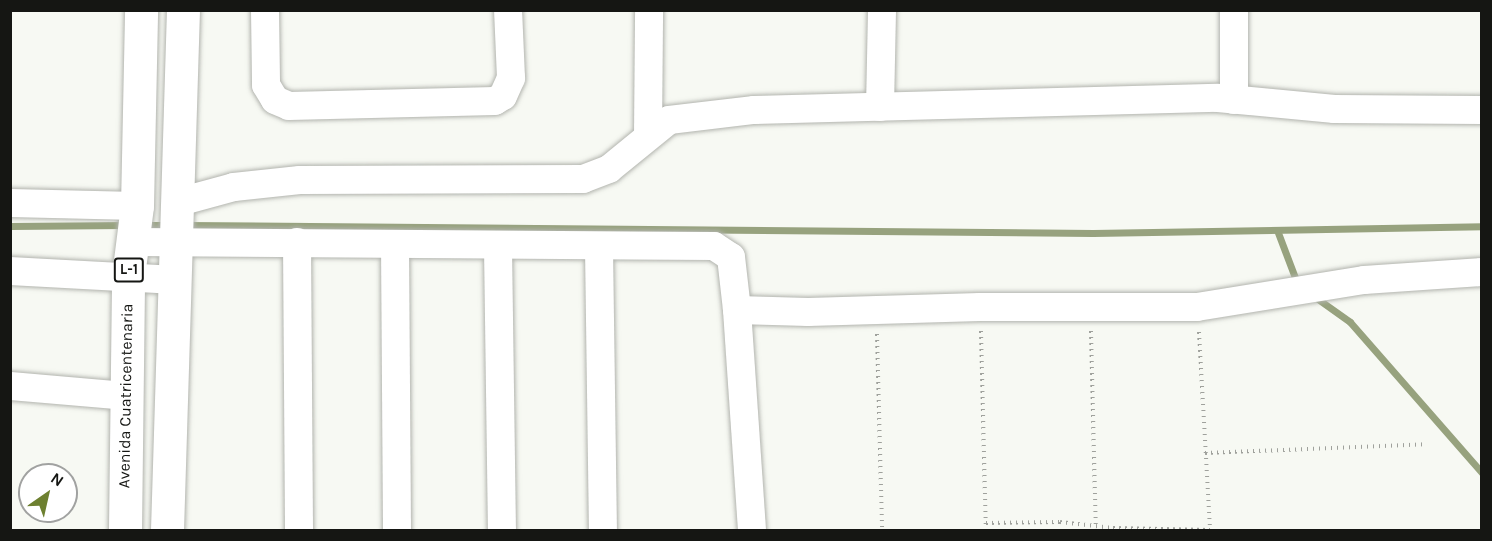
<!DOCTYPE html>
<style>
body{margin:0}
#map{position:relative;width:1492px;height:541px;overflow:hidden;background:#f7f9f3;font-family:Karla,sans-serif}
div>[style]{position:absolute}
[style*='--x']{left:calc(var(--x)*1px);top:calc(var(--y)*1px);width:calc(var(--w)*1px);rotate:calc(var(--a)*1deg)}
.stream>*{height:7px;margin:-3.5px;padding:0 3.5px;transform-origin:3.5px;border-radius:3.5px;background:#97a27e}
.path>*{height:4px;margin-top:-2px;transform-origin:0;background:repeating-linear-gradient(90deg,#9fa19c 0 1.5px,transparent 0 6px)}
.roads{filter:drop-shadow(0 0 2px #b2b4ae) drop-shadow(0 0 2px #b2b4ae)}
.minor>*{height:28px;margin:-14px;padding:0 14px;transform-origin:14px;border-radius:14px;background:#fff}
.major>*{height:33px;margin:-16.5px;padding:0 16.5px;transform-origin:16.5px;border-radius:16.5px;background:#fff}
span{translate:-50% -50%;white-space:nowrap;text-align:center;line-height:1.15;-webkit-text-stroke:6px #fff;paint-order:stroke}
.shield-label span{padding:2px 4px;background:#fff;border:2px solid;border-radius:4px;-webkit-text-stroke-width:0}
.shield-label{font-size:15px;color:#151613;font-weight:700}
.street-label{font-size:16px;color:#151613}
.frame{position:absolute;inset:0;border:12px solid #151613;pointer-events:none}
.north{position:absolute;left:18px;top:463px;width:60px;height:60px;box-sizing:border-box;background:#fff;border:2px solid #a1a2a1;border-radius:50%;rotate:34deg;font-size:16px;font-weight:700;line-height:24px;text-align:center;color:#151613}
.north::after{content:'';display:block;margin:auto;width:21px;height:27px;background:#6d8030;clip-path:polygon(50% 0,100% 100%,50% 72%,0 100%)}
</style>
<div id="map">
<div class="stream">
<i style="--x:142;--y:225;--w:25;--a:0"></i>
<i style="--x:184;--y:225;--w:909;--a:0.5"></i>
<i style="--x:1093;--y:233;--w:389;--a:-1"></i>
<i style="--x:10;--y:226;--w:115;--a:-0.5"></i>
<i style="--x:1277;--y:230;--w:57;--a:69.3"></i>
<i style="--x:1315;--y:297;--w:43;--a:35.5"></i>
<i style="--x:1350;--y:322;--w:201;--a:48.8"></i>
</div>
<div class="path">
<i style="--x:981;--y:331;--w:199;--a:88.6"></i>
<i style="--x:1091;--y:331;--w:199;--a:88.6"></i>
<i style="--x:1199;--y:332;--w:198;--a:86.8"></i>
<i style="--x:877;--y:334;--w:196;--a:88.5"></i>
<i style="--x:1205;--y:453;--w:221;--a:-2.3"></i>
<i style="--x:986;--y:523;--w:74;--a:-0.8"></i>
<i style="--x:1060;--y:522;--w:53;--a:6.5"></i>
<i style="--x:1113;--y:528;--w:97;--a:1.2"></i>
</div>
<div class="roads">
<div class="minor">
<i style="--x:265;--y:10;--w:75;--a:89.2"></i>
<i style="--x:266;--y:85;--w:17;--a:59"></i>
<i style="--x:275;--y:100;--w:15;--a:23"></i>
<i style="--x:289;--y:106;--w:206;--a:-1.4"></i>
<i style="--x:495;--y:101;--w:9;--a:-32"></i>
<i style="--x:503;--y:96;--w:20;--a:-66"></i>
<i style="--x:511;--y:78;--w:68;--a:-92.5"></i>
<i style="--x:1234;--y:100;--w:90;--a:-90"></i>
<i style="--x:880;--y:107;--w:97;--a:-88.8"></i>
<i style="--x:648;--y:134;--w:124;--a:-89.5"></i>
<i style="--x:179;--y:202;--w:57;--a:-15.3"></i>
<i style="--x:234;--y:187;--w:66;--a:-6.1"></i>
<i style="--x:300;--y:180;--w:283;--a:-0.2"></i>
<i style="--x:583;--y:179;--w:28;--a:-21"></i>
<i style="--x:609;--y:169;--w:77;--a:-39.2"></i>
<i style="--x:669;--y:120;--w:86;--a:-6.7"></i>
<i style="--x:754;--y:110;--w:464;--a:-1.5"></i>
<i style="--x:1218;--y:98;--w:117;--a:5.4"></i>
<i style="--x:1334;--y:109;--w:148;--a:0.4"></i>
<i style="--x:10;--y:203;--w:127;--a:1.4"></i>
<i style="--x:134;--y:242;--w:580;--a:0.4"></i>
<i style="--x:714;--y:246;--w:20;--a:33"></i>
<i style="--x:731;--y:257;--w:53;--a:83.5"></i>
<i style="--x:737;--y:310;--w:71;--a:1.6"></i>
<i style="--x:808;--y:312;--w:172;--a:-1.7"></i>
<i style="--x:980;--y:307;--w:217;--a:0"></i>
<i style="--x:1197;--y:307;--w:169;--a:-9.2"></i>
<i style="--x:1364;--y:280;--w:118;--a:-3.9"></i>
<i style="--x:297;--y:242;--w:288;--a:89.6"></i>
<i style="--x:395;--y:244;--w:286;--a:89.6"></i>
<i style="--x:498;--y:247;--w:283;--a:89.2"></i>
<i style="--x:599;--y:248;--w:282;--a:89.2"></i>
<i style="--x:10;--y:271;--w:166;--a:3.1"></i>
<i style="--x:737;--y:310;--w:221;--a:86.1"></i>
<i style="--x:10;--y:386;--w:116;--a:4.9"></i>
</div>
<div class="major">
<i style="--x:125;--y:530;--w:254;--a:-89.3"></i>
<i style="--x:128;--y:276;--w:71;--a:-82.7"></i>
<i style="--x:137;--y:206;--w:196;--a:-88.8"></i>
<i style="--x:167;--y:530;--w:520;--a:-88.24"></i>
</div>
</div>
<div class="shield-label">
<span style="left:129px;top:270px">L-1</span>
</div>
<div class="street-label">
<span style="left:126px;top:396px;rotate:-89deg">Avenida Cuatricentenaria</span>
</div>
<div class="frame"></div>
<div class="north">N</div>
</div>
